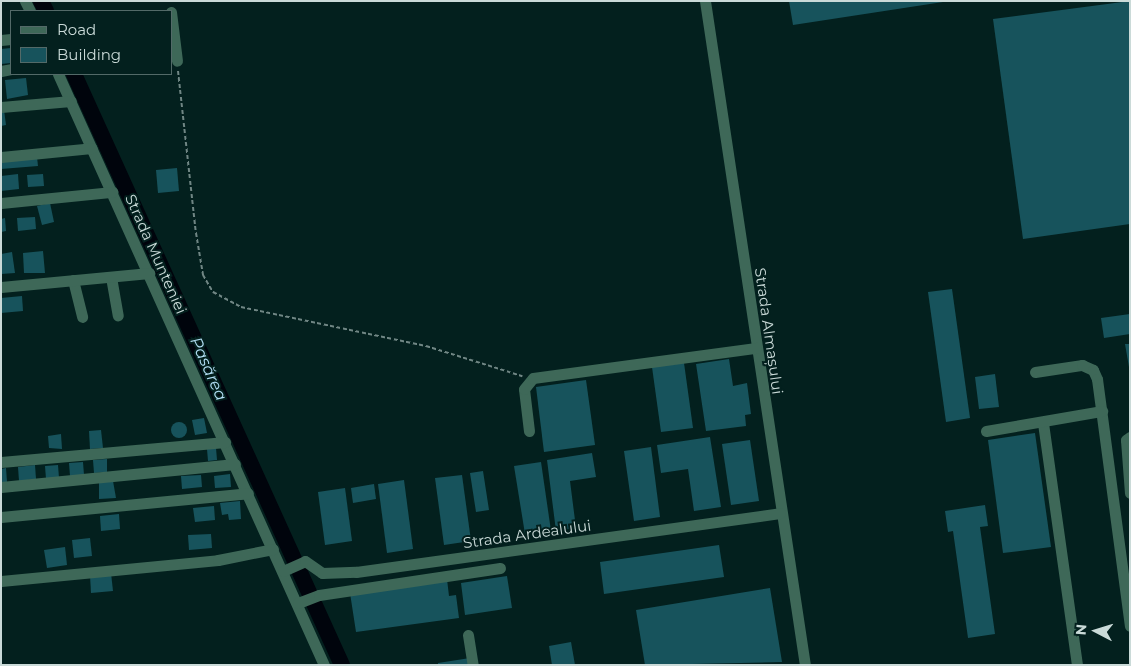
<!DOCTYPE html>
<meta charset="utf-8">
<style>
body{margin:0}
#map{position:relative;width:1131px;height:666px;overflow:hidden;background:#03201e;font-family:Montserrat,sans-serif}
div>[style]{position:absolute}
[style*='--x']{left:calc(var(--x)*1px);top:calc(var(--y)*1px);width:calc(var(--w)*1px);rotate:calc(var(--a)*1deg)}
.river>*{height:16px;margin:-8px;padding:0 8px;transform-origin:8px;border-radius:8px;background:#00040c}
.building>*{inset:0;background:#17535c}
.round{border-radius:50%}
.path>*{height:2px;margin-top:-1px;transform-origin:0;background:repeating-linear-gradient(90deg,#708684 0 4px,transparent 0 6.5px)}
.minor>*{height:11px;margin:-5.5px;padding:0 5.5px;transform-origin:5.5px;border-radius:5.5px;background:#3e6858}
span{translate:-50% -50%;white-space:nowrap;text-align:center;line-height:1.15;-webkit-text-stroke:4px #03201e;paint-order:stroke}
.street-label{font-size:15px;color:#cadad8}
.water-label{font-size:16px;color:#b4e0f6;font-style:italic}
.frame{position:absolute;inset:0;border:2px solid #cadad8;pointer-events:none}
.legend{position:absolute;left:10px;top:10px;width:162px;height:65px;box-sizing:border-box;background:#03201e;border:1px solid #536a68;margin:0;padding:6px 9px;list-style:none;font-size:15px;color:#cadad8}
.legend li{display:flex;align-items:center;gap:10px;height:25px}
.legend b{width:25px;border:1px solid #536a68}
.north{position:absolute;left:1071px;top:606px;width:50px;height:50px;-webkit-text-stroke:4px #03201e;paint-order:stroke;rotate:275deg;font-size:14px;font-weight:700;line-height:20px;text-align:center;color:#cadad8}
.north::after{content:'';display:block;margin:auto;width:18px;height:22px;background:#cadad8;clip-path:polygon(50% 0,100% 100%,50% 72%,0 100%)}
</style>
<div id="map">
<div class="river">
<i style="--x:41;--y:1;--w:11;--a:63"></i>
<i style="--x:74;--y:74;--w:649;--a:65.61"></i>
</div>
<div class="building">
<i style="clip-path:polygon(789px 1px,943px 1px,943px 2px,793px 25px)"></i>
<i style="clip-path:polygon(1130px 1px,1130px 224px,1023px 239px,993px 19px)"></i>
<i style="clip-path:polygon(11px 48px,11px 63px,1px 64px,1px 49px)"></i>
<i style="clip-path:polygon(26px 78px,28px 95px,7px 99px,5px 80px)"></i>
<i style="clip-path:polygon(1px 110px,4px 110px,6px 125px,1px 126px)"></i>
<i style="clip-path:polygon(37px 157px,38px 166px,1px 169px,1px 159px)"></i>
<i style="clip-path:polygon(177px 168px,179px 191px,158px 193px,156px 170px)"></i>
<i style="clip-path:polygon(18px 174px,19px 189px,1px 191px,1px 176px)"></i>
<i style="clip-path:polygon(43px 174px,44px 186px,28px 187px,27px 175px)"></i>
<i style="clip-path:polygon(50px 203px,54px 222px,42px 225px,37px 206px)"></i>
<i style="clip-path:polygon(35px 217px,36px 229px,18px 231px,17px 218px)"></i>
<i style="clip-path:polygon(5px 218px,6px 231px,1px 232px,1px 219px)"></i>
<i style="clip-path:polygon(43px 251px,45px 273px,24px 273px,23px 253px)"></i>
<i style="clip-path:polygon(12px 252px,15px 273px,1px 274px,1px 254px)"></i>
<i style="clip-path:polygon(952px 289px,970px 418px,946px 422px,928px 292px)"></i>
<i style="clip-path:polygon(22px 296px,23px 311px,1px 313px,1px 298px)"></i>
<i style="clip-path:polygon(1130px 314px,1130px 334px,1104px 338px,1101px 318px)"></i>
<i style="clip-path:polygon(1125px 344px,1130px 344px,1130px 367px,1129px 367px)"></i>
<i style="clip-path:polygon(729px 359px,733px 386px,747px 383px,751px 414px,745px 415px,746px 426px,706px 431px,696px 364px)"></i>
<i style="clip-path:polygon(684px 363px,693px 428px,661px 432px,652px 367px)"></i>
<i style="clip-path:polygon(995px 374px,999px 407px,979px 409px,975px 377px)"></i>
<i style="clip-path:polygon(586px 380px,595px 445px,544px 452px,536px 387px)"></i>
<i style="clip-path:polygon(204px 418px,207px 433px,195px 435px,192px 420px)"></i>
<i class="round" style="left:171px;top:422px;width:16px;height:16px"></i>
<i style="clip-path:polygon(101px 430px,103px 448px,90px 449px,89px 431px)"></i>
<i style="clip-path:polygon(1035px 433px,1051px 547px,1003px 553px,988px 440px)"></i>
<i style="clip-path:polygon(61px 434px,62px 449px,49px 448px,48px 436px)"></i>
<i style="clip-path:polygon(710px 437px,721px 507px,694px 511px,688px 469px,661px 473px,657px 445px)"></i>
<i style="clip-path:polygon(750px 440px,759px 501px,731px 505px,722px 444px)"></i>
<i style="clip-path:polygon(651px 447px,660px 517px,634px 521px,624px 451px)"></i>
<i style="clip-path:polygon(216px 448px,217px 460px,208px 461px,207px 449px)"></i>
<i style="clip-path:polygon(592px 453px,596px 477px,570px 481px,576px 528px,556px 531px,547px 460px)"></i>
<i style="clip-path:polygon(107px 459px,107px 472px,94px 473px,93px 460px)"></i>
<i style="clip-path:polygon(83px 462px,84px 475px,70px 476px,69px 463px)"></i>
<i style="clip-path:polygon(541px 462px,551px 531px,525px 534px,514px 466px)"></i>
<i style="clip-path:polygon(35px 465px,36px 479px,19px 481px,18px 467px)"></i>
<i style="clip-path:polygon(58px 465px,59px 478px,46px 479px,45px 466px)"></i>
<i style="clip-path:polygon(6px 468px,7px 482px,1px 482px,1px 469px)"></i>
<i style="clip-path:polygon(483px 471px,489px 510px,476px 512px,470px 473px)"></i>
<i style="clip-path:polygon(230px 474px,231px 487px,215px 488px,214px 476px)"></i>
<i style="clip-path:polygon(201px 475px,202px 487px,182px 489px,181px 476px)"></i>
<i style="clip-path:polygon(462px 475px,471px 541px,444px 545px,435px 478px)"></i>
<i style="clip-path:polygon(404px 480px,413px 549px,387px 553px,378px 484px)"></i>
<i style="clip-path:polygon(113px 481px,116px 498px,99px 499px,99px 482px)"></i>
<i style="clip-path:polygon(374px 484px,376px 499px,353px 503px,351px 488px)"></i>
<i style="clip-path:polygon(345px 488px,352px 541px,325px 545px,318px 492px)"></i>
<i style="clip-path:polygon(240px 501px,241px 519px,229px 520px,228px 514px,222px 515px,220px 503px)"></i>
<i style="clip-path:polygon(985px 505px,988px 526px,980px 527px,995px 634px,968px 638px,953px 531px,948px 532px,945px 511px)"></i>
<i style="clip-path:polygon(214px 506px,215px 520px,195px 522px,193px 508px)"></i>
<i style="clip-path:polygon(119px 514px,120px 529px,101px 531px,100px 516px)"></i>
<i style="clip-path:polygon(211px 534px,212px 548px,189px 550px,188px 535px)"></i>
<i style="clip-path:polygon(90px 538px,92px 556px,74px 558px,72px 540px)"></i>
<i style="clip-path:polygon(719px 545px,724px 577px,604px 594px,600px 562px)"></i>
<i style="clip-path:polygon(65px 547px,67px 565px,47px 568px,44px 550px)"></i>
<i style="clip-path:polygon(111px 573px,113px 591px,91px 593px,90px 575px)"></i>
<i style="clip-path:polygon(507px 576px,512px 608px,465px 615px,461px 583px)"></i>
<i style="clip-path:polygon(447px 579px,449px 596px,456px 595px,459px 618px,356px 632px,350px 593px)"></i>
<i style="clip-path:polygon(770px 588px,782px 662px,645px 665px,636px 610px)"></i>
<i style="clip-path:polygon(571px 642px,575px 665px,552px 665px,549px 646px)"></i>
<i style="clip-path:polygon(470px 658px,472px 665px,438px 665px,438px 663px)"></i>
</div>
<div class="path">
<i style="--x:178;--y:71;--w:163;--a:83.7"></i>
<i style="--x:196;--y:233;--w:43;--a:80.5"></i>
<i style="--x:203;--y:275;--w:20;--a:60"></i>
<i style="--x:213;--y:292;--w:32;--a:28"></i>
<i style="--x:241;--y:307;--w:189;--a:11.9"></i>
<i style="--x:426;--y:346;--w:101;--a:17.4"></i>
</div>
<div class="minor">
<i style="--x:25;--y:1;--w:11;--a:63"></i>
<i style="--x:705;--y:1;--w:671;--a:81.44"></i>
<i style="--x:171;--y:12;--w:49;--a:83"></i>
<i style="--x:1;--y:40;--w:10;--a:-6"></i>
<i style="--x:1;--y:71;--w:10;--a:-11"></i>
<i style="--x:58;--y:74;--w:648;--a:65.77"></i>
<i style="--x:1;--y:107;--w:70;--a:-4.9"></i>
<i style="--x:1;--y:157;--w:91;--a:-5.6"></i>
<i style="--x:1;--y:203;--w:112;--a:-5.7"></i>
<i style="--x:111;--y:277;--w:39;--a:80"></i>
<i style="--x:73;--y:280;--w:38;--a:76"></i>
<i style="--x:1;--y:287;--w:149;--a:-5.4"></i>
<i style="--x:1035;--y:372;--w:48;--a:-8.5"></i>
<i style="--x:1082;--y:365;--w:12;--a:24"></i>
<i style="--x:1093;--y:370;--w:10;--a:66"></i>
<i style="--x:1097;--y:379;--w:249;--a:82.4"></i>
<i style="--x:1043;--y:423;--w:244;--a:82"></i>
<i style="--x:529;--y:431;--w:42;--a:-96.8"></i>
<i style="--x:524;--y:389;--w:14;--a:-51"></i>
<i style="--x:533;--y:378;--w:225;--a:-7.7"></i>
<i style="--x:986;--y:431;--w:118;--a:-9.8"></i>
<i style="--x:1130;--y:437;--w:5;--a:143"></i>
<i style="--x:1126;--y:440;--w:53;--a:85.7"></i>
<i style="--x:1;--y:462;--w:225;--a:-5.1"></i>
<i style="--x:1;--y:487;--w:235;--a:-5.6"></i>
<i style="--x:1;--y:517;--w:248;--a:-5.5"></i>
<i style="--x:283;--y:571;--w:24;--a:-24"></i>
<i style="--x:305;--y:561;--w:21;--a:35"></i>
<i style="--x:322;--y:573;--w:34;--a:-2"></i>
<i style="--x:356;--y:572;--w:428;--a:-7.9"></i>
<i style="--x:1;--y:581;--w:218;--a:-5.5"></i>
<i style="--x:218;--y:560;--w:56;--a:-11.3"></i>
<i style="--x:298;--y:603;--w:22;--a:-21"></i>
<i style="--x:319;--y:595;--w:183;--a:-8.5"></i>
<i style="--x:468;--y:635;--w:30;--a:81"></i>
</div>
<div class="street-label">
<span style="left:156px;top:254px;rotate:66deg">Strada Munteniei</span>
<span style="left:769px;top:331px;rotate:82deg">Strada Almașului</span>
<span style="left:527px;top:534px;rotate:-8deg">Strada Ardealului</span>
</div>
<div class="water-label">
<span style="left:208px;top:369px;rotate:66deg">Pasărea</span>
</div>
<div class="frame"></div>
<ul class="legend">
<li><b style="height:6px;background:#3e6858"></b>Road</li>
<li><b style="height:14px;background:#17535c"></b>Building</li>
</ul>
<div class="north">N</div>
</div>
